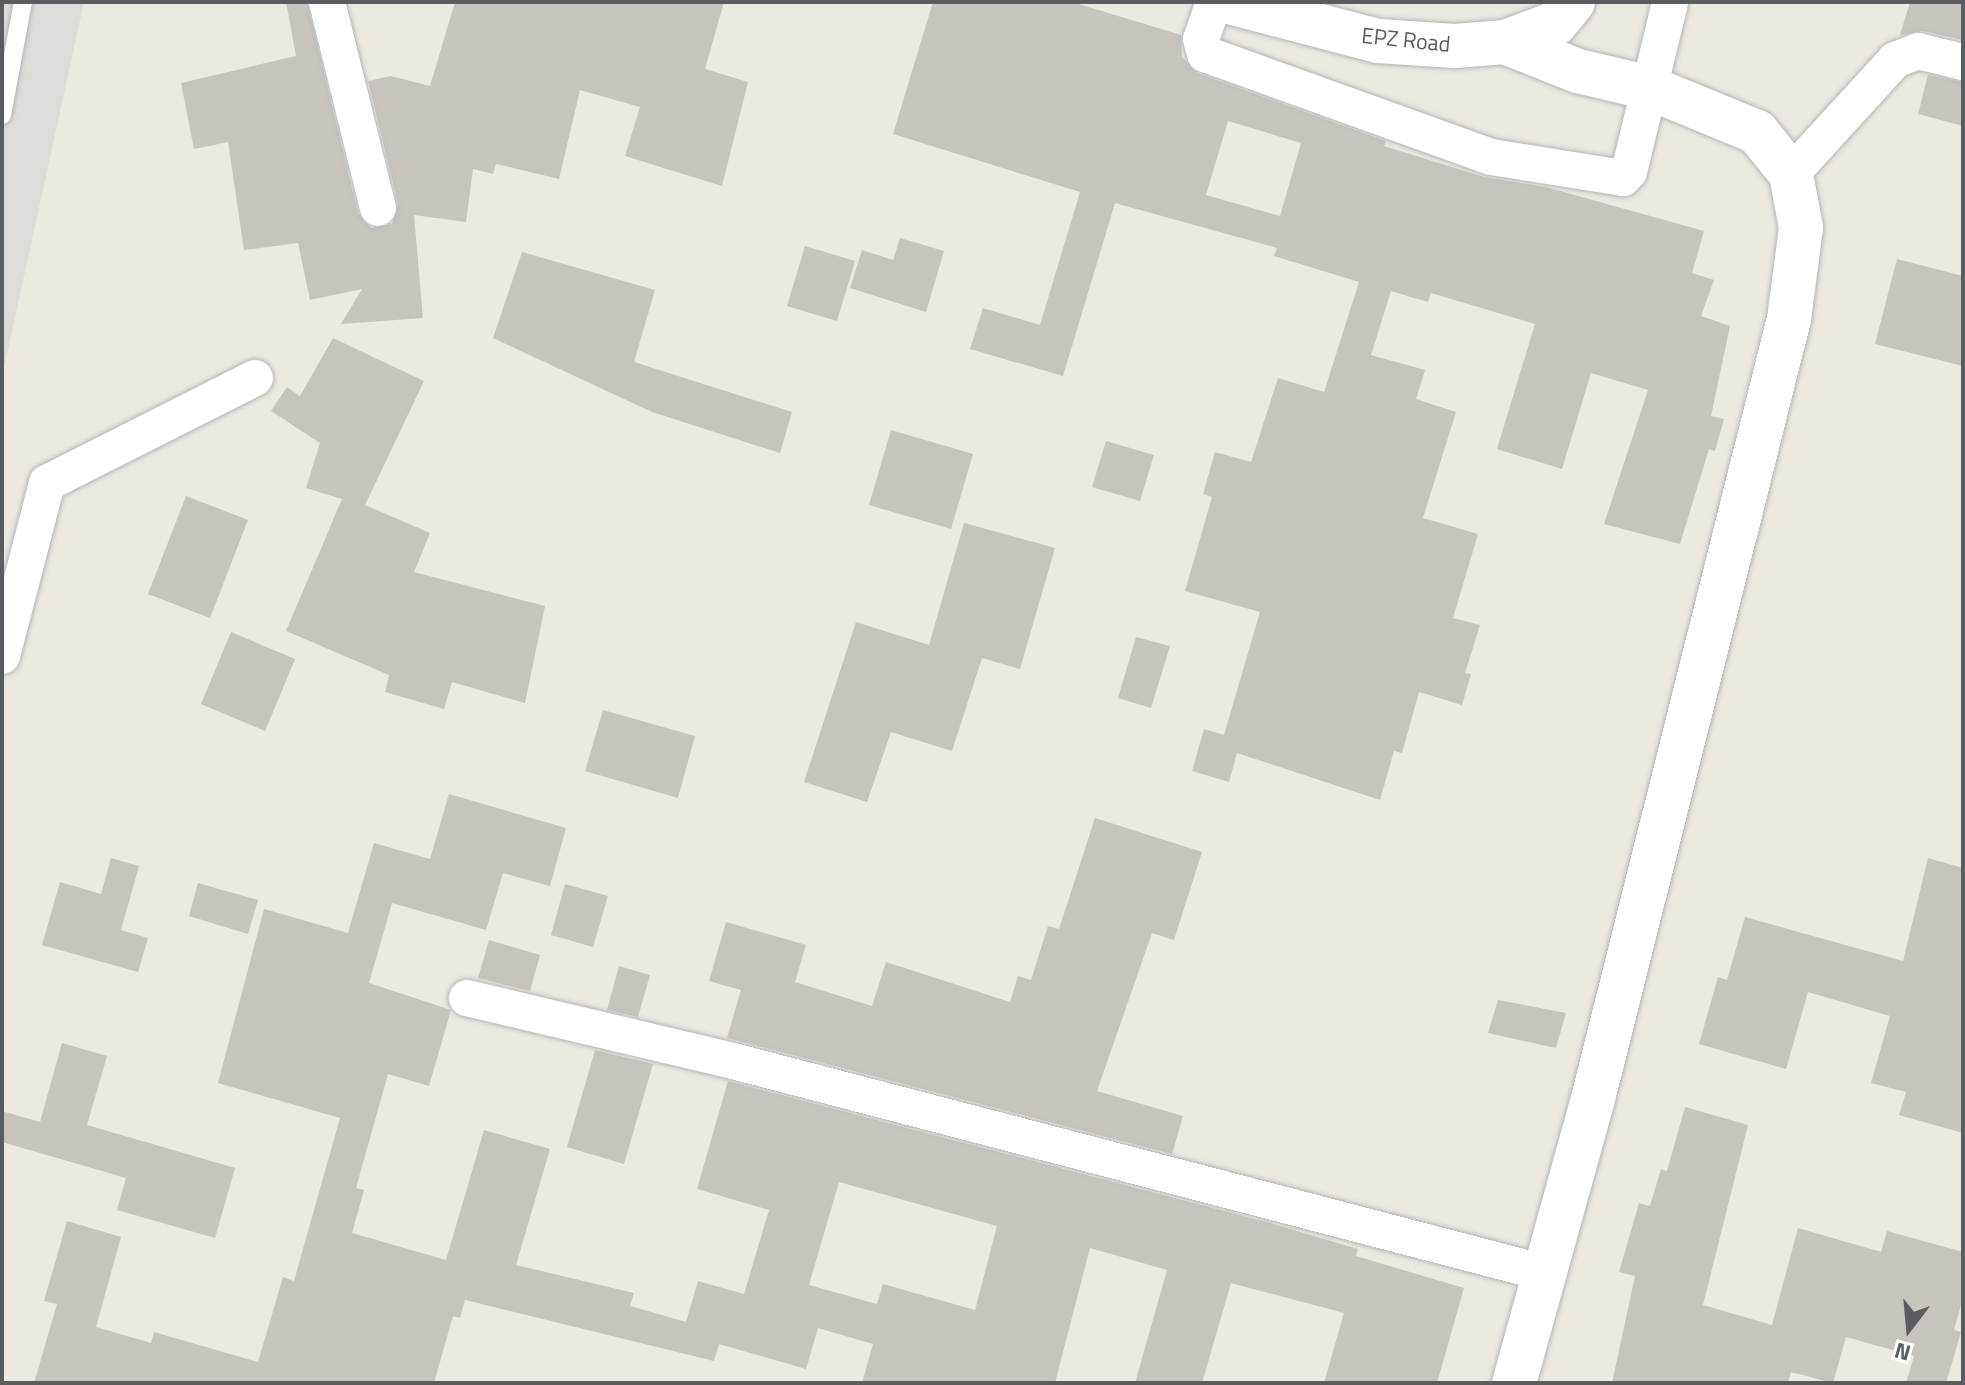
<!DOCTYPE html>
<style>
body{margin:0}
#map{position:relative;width:1965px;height:1385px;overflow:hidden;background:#ebe9e0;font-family:"Titillium Web",sans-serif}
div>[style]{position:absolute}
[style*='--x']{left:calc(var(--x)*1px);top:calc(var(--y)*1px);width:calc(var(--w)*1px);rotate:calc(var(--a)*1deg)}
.industrial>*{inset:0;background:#dedcd8}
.building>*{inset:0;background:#c6c4bd}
.roads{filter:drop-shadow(0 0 2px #b3b6ba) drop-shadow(0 0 2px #b3b6ba)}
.lane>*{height:18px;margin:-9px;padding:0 9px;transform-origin:9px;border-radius:9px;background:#fff}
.street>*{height:36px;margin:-18px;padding:0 18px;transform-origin:18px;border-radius:18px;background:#fff}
.secondary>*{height:44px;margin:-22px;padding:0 22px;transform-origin:22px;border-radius:22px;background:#fff}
span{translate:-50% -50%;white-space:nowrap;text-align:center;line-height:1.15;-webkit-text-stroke:6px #fff;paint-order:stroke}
.street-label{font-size:22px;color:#595c60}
.frame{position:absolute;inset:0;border:4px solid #595c60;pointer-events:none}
.north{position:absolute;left:1869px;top:1289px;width:80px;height:80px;-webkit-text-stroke:6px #fff;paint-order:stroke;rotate:196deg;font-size:22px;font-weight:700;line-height:32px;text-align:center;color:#595c60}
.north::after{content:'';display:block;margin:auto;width:28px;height:36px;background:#595c60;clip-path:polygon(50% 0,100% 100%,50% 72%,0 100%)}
</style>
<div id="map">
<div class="industrial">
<i style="clip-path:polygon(2px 2px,84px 2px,2px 377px)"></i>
</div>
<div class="building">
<i style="clip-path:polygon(286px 2px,307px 2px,358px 213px,371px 228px,392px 224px,398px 204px,368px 81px,391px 76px,430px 86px,455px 2px,724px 2px,705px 69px,748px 82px,722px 186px,625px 156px,640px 107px,580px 90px,559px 179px,496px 164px,493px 174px,473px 169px,466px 222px,414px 215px,423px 318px,341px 324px,362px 289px,310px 300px,298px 243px,244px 250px,228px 142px,194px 149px,181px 83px,296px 56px)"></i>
<i style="clip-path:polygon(evenodd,933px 2px,1072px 2px,1181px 35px,1182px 57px,1197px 73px,1386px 141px,1384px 146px,1484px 177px,1546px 187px,1704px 231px,1692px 273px,1714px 280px,1701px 316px,1730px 326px,1711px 416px,1724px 419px,1715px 451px,1709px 449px,1680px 544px,1604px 524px,1648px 390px,1591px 373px,1562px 469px,1497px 449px,1535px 324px,1431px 293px,1428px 302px,1391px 291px,1371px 355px,1425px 370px,1416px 399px,1456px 412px,1423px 518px,1478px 534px,1453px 618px,1480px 625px,1465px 673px,1471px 674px,1462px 705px,1419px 692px,1402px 753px,1394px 751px,1380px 800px,1237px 753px,1229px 782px,1192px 771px,1204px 729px,1224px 735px,1260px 612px,1185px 591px,1212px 497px,1203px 494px,1215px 452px,1251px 462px,1278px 378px,1324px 392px,1359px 282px,1274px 256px,1277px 248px,1115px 203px,1063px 376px,970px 349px,983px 308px,1040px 325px,1080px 192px,893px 134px,933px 2px,1228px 121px,1301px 143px,1280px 216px,1206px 195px,1228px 121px)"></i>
<i style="clip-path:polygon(1910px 2px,1963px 2px,1963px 40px,1922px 31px,1900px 35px)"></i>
<i style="clip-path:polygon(1928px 75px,1963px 82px,1963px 126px,1918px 114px)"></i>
<i style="clip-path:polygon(900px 238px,944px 251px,926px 312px,850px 288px,862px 250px,893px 260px)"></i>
<i style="clip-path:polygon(805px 246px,855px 261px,837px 321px,787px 306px)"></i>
<i style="clip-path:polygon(522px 252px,655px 290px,634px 362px,792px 412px,780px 453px,652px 412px,493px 338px)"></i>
<i style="clip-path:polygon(1897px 259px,1963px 276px,1963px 366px,1875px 344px)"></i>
<i style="clip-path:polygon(333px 338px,424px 381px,365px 505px,430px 533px,414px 572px,545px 606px,525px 703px,452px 682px,444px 709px,385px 692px,389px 675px,286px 631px,342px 499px,306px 488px,320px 443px,271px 411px,287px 387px,300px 396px)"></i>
<i style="clip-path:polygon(891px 430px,973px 454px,951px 529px,869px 505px)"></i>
<i style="clip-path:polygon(1106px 441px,1154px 455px,1140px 501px,1092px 487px)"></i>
<i style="clip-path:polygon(186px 496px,248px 520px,210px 618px,148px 594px)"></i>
<i style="clip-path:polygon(964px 523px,1055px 548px,1020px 669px,982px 658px,952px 751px,891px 732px,867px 802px,804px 782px,856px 622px,929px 645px)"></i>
<i style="clip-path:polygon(231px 632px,295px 659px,265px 731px,201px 704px)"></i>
<i style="clip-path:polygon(1136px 637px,1170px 646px,1151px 708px,1118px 698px)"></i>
<i style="clip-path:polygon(603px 710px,695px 736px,678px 798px,585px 771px)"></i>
<i style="clip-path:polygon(evenodd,449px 794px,566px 828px,550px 886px,503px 873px,486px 930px,392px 903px,369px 983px,451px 1010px,429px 1086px,388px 1074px,356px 1188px,364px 1190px,352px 1233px,446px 1260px,484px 1130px,550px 1149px,516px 1265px,634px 1293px,630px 1306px,686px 1322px,698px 1281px,744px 1294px,769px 1210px,697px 1189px,728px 1081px,1270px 1223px,1358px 1249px,1356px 1256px,1464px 1288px,1437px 1383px,1324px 1383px,1344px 1313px,1231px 1283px,1202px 1383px,1135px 1383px,1167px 1270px,1090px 1248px,1055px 1383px,862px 1383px,873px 1344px,818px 1328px,806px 1369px,719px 1344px,714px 1361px,465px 1300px,460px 1318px,453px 1316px,434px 1383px,34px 1383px,57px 1304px,44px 1301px,67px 1221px,121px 1237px,96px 1327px,151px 1343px,154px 1332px,258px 1362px,283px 1277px,294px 1281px,340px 1118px,218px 1083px,264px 909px,348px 933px,374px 843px,430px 859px,449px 794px,839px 1182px,997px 1226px,975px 1310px,883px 1284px,877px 1304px,809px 1285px,839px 1182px)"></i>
<i style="clip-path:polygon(1095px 818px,1202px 852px,1174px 940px,1152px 933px,1097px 1091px,1183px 1116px,1172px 1154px,727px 1038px,741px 990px,709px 981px,726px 922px,806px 945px,795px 982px,872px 1006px,886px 962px,1010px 1002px,1018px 976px,1031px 980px,1048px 926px,1059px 929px)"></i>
<i style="clip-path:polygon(111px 858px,139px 866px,121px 930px,148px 938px,138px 972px,42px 945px,60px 882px,101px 894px)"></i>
<i style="clip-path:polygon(1928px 858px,1963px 868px,1963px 1133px,1899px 1115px,1906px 1092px,1871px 1083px,1890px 1016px,1808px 992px,1786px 1069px,1699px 1044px,1718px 977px,1727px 980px,1745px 917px,1903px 961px)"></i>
<i style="clip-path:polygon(198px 883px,258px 900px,248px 934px,189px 916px)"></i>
<i style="clip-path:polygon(565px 884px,608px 896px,593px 947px,551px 935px)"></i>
<i style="clip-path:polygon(489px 940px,540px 955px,530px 991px,478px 978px)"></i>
<i style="clip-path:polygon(619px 966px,650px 975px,638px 1017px,607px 1010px)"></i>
<i style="clip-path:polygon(1498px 1000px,1566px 1013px,1556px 1048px,1488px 1033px)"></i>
<i style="clip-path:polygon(62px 1043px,107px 1056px,87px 1125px,235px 1168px,215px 1238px,117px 1210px,126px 1178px,2px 1142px,2px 1111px,40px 1122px)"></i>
<i style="clip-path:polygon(595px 1050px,653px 1064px,624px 1164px,567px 1147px)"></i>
<i style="clip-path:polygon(1685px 1107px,1748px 1125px,1703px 1305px,1772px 1325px,1798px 1228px,1881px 1252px,1887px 1231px,1963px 1252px,1963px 1298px,1954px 1330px,1961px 1332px,1946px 1383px,1906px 1383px,1914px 1356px,1846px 1337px,1833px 1383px,1791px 1372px,1788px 1383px,1612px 1383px,1635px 1276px,1619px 1272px,1639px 1203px,1650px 1206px,1661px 1169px,1667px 1171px)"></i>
</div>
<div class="roads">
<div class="lane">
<i style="--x:2;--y:115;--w:115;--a:-79.5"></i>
</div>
<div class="street">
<i style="--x:327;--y:2;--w:212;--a:76.1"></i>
<i style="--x:1214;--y:2;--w:39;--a:109"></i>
<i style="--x:1201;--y:39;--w:16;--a:75"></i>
<i style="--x:1205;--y:54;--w:304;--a:19.8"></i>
<i style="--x:1491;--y:157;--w:134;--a:9"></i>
<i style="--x:1623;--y:178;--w:8;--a:-45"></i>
<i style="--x:1629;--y:172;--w:175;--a:-76.4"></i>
<i style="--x:1791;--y:174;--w:154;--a:-47.6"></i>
<i style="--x:1895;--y:60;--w:25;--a:-21"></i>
<i style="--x:1918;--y:51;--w:46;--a:13.7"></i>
<i style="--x:2;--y:656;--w:179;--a:-75.4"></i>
<i style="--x:47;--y:483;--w:233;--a:-26.8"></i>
<i style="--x:467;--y:998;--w:273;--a:13.3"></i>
<i style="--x:733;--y:1061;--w:839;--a:14.63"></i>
</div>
<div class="secondary">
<i style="--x:1229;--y:2;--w:154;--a:14.7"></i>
<i style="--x:1378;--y:41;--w:77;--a:3.7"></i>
<i style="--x:1455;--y:46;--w:50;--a:-4.6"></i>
<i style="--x:1505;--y:42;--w:54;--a:-20.4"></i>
<i style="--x:1556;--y:23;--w:27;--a:-51"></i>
<i style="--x:1505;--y:42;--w:79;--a:21.7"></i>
<i style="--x:1578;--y:71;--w:74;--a:13.3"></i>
<i style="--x:1650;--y:88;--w:116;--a:22.4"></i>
<i style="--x:1757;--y:132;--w:54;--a:51"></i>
<i style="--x:1791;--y:174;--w:55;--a:79.5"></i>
<i style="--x:1801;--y:228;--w:92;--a:97.5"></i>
<i style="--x:1789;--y:319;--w:800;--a:104.11"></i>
<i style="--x:1594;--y:1095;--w:299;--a:105.5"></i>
</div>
</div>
<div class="street-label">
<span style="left:1406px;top:40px;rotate:6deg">EPZ Road</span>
</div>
<div class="frame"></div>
<div class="north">N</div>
</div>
